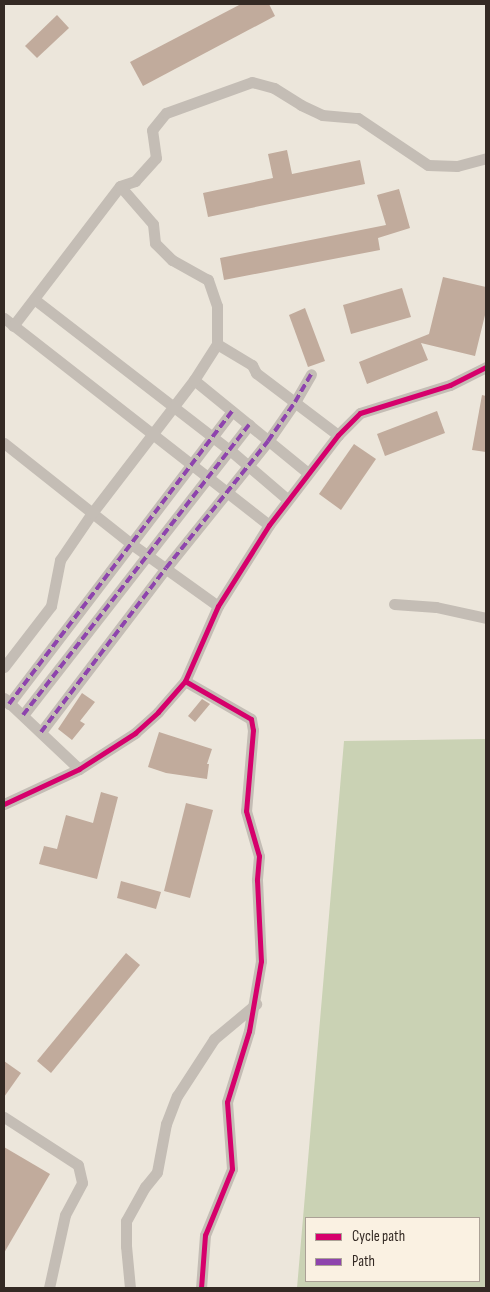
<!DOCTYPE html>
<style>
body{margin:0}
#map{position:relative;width:490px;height:1292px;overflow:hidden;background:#ece6db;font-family:"Sofia Sans Condensed",sans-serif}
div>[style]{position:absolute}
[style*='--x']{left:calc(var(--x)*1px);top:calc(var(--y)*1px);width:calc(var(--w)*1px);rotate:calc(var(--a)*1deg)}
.green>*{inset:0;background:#cad2b4}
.building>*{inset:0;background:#c1ab9c}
.minor>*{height:11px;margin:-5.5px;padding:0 5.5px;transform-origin:5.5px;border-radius:5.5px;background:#c4bdb5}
.quiet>*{height:4px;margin-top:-2px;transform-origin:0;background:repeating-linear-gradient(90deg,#8e44ad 0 8px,transparent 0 12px)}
.cycleway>*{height:5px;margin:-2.5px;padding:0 2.5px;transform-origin:2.5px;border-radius:2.5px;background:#d6006c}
span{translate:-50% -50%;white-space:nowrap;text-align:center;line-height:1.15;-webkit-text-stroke:4.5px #faf1e2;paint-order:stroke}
.frame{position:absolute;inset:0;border:5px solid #342a24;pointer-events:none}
.legend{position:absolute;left:305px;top:1217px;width:175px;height:65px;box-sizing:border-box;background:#faf1e2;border:1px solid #aba196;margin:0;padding:6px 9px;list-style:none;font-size:15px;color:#342a24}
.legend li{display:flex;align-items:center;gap:10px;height:25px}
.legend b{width:25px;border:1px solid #aba196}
</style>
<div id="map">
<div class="green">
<i style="clip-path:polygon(evenodd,486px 739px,486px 1288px,297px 1288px,344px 741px,486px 739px,306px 1218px,479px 1218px,479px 1281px,306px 1281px,306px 1218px)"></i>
</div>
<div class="building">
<i style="clip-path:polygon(241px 4px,269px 4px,275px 16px,143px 86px,130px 62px)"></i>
<i style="clip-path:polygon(57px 15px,69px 28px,37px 58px,25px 46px)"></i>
<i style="clip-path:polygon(287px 150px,292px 174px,360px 160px,365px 184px,208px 217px,203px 193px,273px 178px,268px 154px)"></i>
<i style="clip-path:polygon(399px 189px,410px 228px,378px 238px,380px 250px,224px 280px,220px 258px,386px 225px,377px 195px)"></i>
<i style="clip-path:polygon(443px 277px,486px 287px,486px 311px,475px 356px,421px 343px,428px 360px,367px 384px,359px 362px,429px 334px)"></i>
<i style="clip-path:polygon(402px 288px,411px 317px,351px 334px,343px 305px)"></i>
<i style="clip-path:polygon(305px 308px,325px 361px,308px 367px,289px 315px)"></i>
<i style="clip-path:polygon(482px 395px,486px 396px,486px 452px,472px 450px)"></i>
<i style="clip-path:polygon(437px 411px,445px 433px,385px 456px,377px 434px)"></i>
<i style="clip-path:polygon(354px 444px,376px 459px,341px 510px,319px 494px)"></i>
<i style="clip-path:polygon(82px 693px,95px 702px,80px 721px,85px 724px,72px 740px,58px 729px)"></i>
<i style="clip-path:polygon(202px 699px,210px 704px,195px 722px,188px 716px)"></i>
<i style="clip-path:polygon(159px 732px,212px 749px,207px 764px,209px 764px,207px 779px,166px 773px,148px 767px)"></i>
<i style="clip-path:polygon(101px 792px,118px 797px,97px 879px,39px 864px,44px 846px,57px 849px,66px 815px,93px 823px)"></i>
<i style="clip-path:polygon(186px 803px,213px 810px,190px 898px,164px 891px)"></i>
<i style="clip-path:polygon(121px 881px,161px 892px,156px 909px,117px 898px)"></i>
<i style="clip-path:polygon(126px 953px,140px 965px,51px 1073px,37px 1061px)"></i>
<i style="clip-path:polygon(4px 1061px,21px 1073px,4px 1097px)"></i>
<i style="clip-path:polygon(4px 1147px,50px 1174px,4px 1253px)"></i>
</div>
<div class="minor">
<i style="--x:34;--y:299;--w:249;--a:37.7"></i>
<i style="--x:231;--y:451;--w:74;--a:40.6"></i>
<i style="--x:4;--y:318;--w:336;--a:38"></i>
<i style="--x:13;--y:326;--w:176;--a:-52.6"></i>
<i style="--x:120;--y:186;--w:16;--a:-18"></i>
<i style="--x:135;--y:181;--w:31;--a:-48"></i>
<i style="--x:156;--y:158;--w:28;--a:-98"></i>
<i style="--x:152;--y:130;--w:22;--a:-51"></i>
<i style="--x:166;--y:113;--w:91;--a:-19.8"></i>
<i style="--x:252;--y:82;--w:23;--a:15"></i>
<i style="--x:274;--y:88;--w:32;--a:32"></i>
<i style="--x:301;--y:105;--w:23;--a:25"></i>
<i style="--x:322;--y:115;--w:36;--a:5"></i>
<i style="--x:358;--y:118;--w:84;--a:33.9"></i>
<i style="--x:428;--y:165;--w:29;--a:2"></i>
<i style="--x:457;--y:166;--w:30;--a:-15"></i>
<i style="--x:217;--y:344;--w:41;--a:31"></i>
<i style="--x:252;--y:365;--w:9;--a:63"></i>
<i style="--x:256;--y:373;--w:103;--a:37.1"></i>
<i style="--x:194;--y:380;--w:147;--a:39.2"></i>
<i style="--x:4;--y:443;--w:161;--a:38.4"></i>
<i style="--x:130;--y:543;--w:108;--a:35.6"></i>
<i style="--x:394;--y:604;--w:42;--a:4.1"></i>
<i style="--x:436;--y:607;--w:51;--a:12.4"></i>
<i style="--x:4;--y:667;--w:77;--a:-52.4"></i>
<i style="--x:51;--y:606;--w:47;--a:-78.9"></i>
<i style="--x:60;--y:560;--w:57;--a:-55.8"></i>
<i style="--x:92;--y:513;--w:168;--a:-52.5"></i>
<i style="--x:194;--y:380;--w:43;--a:-57.4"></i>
<i style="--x:217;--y:344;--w:38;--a:-90"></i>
<i style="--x:217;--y:306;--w:28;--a:-109"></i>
<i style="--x:208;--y:280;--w:41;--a:-150.9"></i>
<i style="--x:172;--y:260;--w:24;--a:-135"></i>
<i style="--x:155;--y:243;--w:19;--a:-96"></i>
<i style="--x:153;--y:224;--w:50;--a:-131"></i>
<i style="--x:185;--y:681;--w:76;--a:29.9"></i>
<i style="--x:251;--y:719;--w:11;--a:80"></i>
<i style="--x:253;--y:730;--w:81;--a:94.9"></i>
<i style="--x:246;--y:811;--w:47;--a:73.9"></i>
<i style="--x:259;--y:856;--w:24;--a:95"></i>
<i style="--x:257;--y:880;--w:81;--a:87.2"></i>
<i style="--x:261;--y:961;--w:71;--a:99.7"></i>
<i style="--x:249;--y:1031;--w:74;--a:107.2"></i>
<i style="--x:227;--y:1102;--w:67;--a:85.7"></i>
<i style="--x:232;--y:1169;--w:71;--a:112.2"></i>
<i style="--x:205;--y:1235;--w:53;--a:94.3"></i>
<i style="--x:4;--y:698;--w:103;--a:43.4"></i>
<i style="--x:9;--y:704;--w:368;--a:-52.7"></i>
<i style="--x:23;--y:715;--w:368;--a:-52.1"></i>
<i style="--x:41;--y:732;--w:206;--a:-52.7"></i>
<i style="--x:166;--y:568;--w:163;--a:-51.2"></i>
<i style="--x:268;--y:441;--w:47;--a:-55.3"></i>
<i style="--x:295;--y:402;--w:32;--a:-60"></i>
<i style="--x:4;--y:804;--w:83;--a:-25"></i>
<i style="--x:79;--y:769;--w:67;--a:-32.7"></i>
<i style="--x:135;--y:733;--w:31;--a:-42"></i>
<i style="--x:158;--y:712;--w:41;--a:-48.9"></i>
<i style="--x:185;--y:681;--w:82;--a:-66.3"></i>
<i style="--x:218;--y:606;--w:96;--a:-57.8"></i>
<i style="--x:269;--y:525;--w:113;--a:-52.5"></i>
<i style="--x:338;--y:435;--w:31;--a:-45"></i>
<i style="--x:360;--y:413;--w:94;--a:-17.3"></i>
<i style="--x:450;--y:385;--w:40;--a:-26.6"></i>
<i style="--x:4;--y:1117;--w:88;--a:33"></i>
<i style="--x:78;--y:1165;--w:18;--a:77"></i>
<i style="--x:82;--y:1183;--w:36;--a:118"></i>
<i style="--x:65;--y:1215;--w:75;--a:102.4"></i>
<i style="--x:130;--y:1288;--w:42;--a:-95.4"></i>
<i style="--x:126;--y:1246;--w:25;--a:-90"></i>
<i style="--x:126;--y:1221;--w:39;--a:-61"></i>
<i style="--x:145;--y:1187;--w:19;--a:-51"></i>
<i style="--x:157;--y:1172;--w:49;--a:-79.4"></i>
<i style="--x:166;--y:1124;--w:30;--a:-69"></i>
<i style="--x:177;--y:1096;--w:68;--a:-57"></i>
<i style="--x:214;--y:1039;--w:55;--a:-39.8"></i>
</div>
<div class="quiet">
<i style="--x:9;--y:704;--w:368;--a:-52.7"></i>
<i style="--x:23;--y:715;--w:368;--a:-52.1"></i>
<i style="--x:41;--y:732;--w:206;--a:-52.7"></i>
<i style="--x:166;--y:568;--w:163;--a:-51.2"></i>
<i style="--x:268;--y:441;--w:47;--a:-55.3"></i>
<i style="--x:295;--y:402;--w:32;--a:-60"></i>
</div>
<div class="cycleway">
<i style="--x:185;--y:681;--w:76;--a:29.9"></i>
<i style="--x:251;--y:719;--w:11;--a:80"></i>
<i style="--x:253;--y:730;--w:81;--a:94.9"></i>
<i style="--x:246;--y:811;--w:47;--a:73.9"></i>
<i style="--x:259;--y:856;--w:24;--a:95"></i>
<i style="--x:257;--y:880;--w:81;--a:87.2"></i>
<i style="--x:261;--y:961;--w:71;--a:99.7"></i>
<i style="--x:249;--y:1031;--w:74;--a:107.2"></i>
<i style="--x:227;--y:1102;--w:67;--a:85.7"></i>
<i style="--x:232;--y:1169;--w:71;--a:112.2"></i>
<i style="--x:205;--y:1235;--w:53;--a:94.3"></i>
<i style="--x:4;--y:804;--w:83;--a:-25"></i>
<i style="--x:79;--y:769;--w:67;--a:-32.7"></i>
<i style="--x:135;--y:733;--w:31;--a:-42"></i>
<i style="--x:158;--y:712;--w:41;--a:-48.9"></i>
<i style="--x:185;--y:681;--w:82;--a:-66.3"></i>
<i style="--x:218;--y:606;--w:96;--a:-57.8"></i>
<i style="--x:269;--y:525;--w:113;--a:-52.5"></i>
<i style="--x:338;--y:435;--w:31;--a:-45"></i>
<i style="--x:360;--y:413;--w:94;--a:-17.3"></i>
<i style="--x:450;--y:385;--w:40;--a:-26.6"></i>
</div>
<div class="frame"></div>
<ul class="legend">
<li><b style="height:6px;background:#d6006c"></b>Cycle path</li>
<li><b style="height:6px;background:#8e44ad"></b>Path</li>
</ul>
</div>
